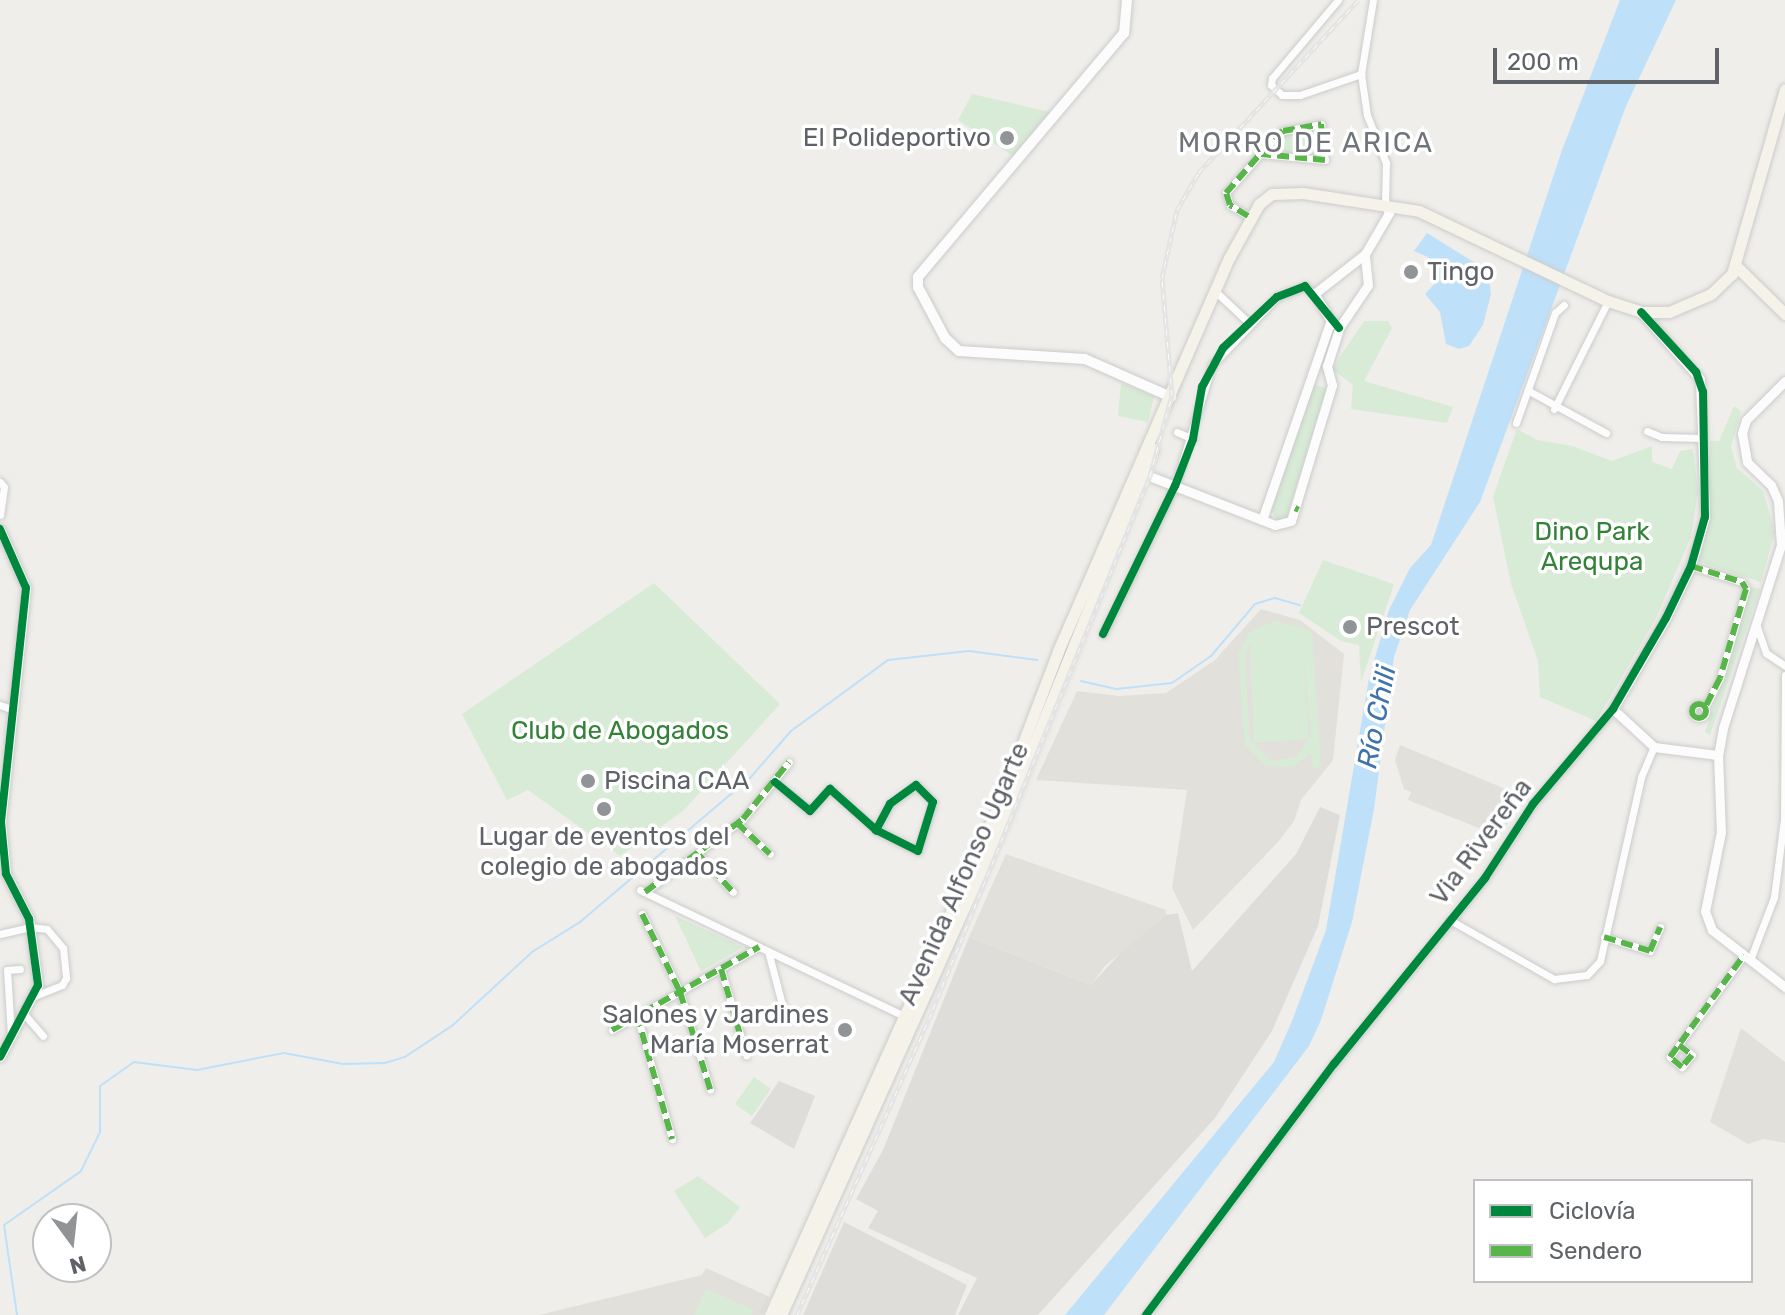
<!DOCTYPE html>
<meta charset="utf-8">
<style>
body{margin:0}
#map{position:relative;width:1785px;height:1315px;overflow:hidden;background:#efeeea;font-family:Rubik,sans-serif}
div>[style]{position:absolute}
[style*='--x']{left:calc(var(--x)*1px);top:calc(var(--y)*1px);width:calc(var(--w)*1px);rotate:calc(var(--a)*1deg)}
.industrial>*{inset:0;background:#dfddda}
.education>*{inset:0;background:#e2e0da}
.green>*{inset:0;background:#d8ebd6}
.water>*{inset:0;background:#bfe0f9}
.stream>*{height:2px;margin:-1px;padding:0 1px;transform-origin:1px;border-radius:1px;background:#bfe0f9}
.roads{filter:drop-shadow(0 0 2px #cbcccc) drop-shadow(0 0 2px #cbcccc)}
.minor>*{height:7px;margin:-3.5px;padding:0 3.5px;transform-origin:3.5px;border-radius:3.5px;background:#fdfcfc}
.minor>.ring{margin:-3.5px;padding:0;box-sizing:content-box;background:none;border:7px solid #fdfcfc;border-radius:50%}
.tertiary>*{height:9px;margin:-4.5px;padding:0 4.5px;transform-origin:4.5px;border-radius:4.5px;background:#fdfcfc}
.secondary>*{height:10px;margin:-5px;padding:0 5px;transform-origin:5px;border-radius:5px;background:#fdfcfc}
.primary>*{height:11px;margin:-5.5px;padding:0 5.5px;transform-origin:5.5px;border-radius:5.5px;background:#f4f2e9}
.rail>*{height:5px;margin-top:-2.5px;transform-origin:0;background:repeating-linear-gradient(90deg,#fff 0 6px,#e4e4e4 0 12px);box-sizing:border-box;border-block:2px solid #e4e4e4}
.quiet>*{height:6px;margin-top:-3px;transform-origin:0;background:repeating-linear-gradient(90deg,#58b549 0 12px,transparent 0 18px)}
.quiet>.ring{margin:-3px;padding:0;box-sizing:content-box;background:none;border:6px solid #58b549;border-radius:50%}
.cycleway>*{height:8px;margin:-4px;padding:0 4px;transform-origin:4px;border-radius:4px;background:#00873e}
.dots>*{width:22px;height:22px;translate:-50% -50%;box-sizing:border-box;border:4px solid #fff;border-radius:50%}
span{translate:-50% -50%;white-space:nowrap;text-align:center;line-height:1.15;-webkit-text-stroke:7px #fff;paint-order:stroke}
.poi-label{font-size:26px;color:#5f6368}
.right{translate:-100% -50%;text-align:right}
.left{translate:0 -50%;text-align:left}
.park-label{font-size:26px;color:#348238}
.street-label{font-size:26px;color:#5f6368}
.neighbourhood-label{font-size:28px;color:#70757a;letter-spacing:2px}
.water-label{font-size:28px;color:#4174aa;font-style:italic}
.legend{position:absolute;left:1473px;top:1179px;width:280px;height:104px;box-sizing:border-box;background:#fff;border:2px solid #bfc1c3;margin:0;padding:10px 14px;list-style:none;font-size:24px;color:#5f6368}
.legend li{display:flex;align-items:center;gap:16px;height:40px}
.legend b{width:40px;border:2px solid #bfc1c3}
.north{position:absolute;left:32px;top:1203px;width:80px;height:80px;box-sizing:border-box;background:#fff;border:2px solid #bfc1c3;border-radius:50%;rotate:165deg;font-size:22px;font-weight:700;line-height:32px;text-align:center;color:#5f6368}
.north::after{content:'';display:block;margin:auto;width:28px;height:36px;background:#919496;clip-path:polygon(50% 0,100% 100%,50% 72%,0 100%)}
.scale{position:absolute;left:1493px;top:48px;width:226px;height:36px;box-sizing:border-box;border:4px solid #5f6368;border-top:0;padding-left:10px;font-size:24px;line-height:28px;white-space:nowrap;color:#5f6368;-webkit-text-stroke:6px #fff;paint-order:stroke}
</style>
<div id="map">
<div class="industrial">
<i style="clip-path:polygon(1320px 807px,1340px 815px,1318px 926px,1272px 1031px,1215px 1118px,1038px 1315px,958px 1315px,977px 1278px,868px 1228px,878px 1211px,856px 1199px,883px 1150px,969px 937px,1091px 985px,1125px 948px,1166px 915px,1178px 913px,1192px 971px,1296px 854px)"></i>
<i style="clip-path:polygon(779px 1081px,815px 1096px,794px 1149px,750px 1123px)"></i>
<i style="clip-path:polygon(844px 1222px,967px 1285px,955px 1315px,803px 1315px)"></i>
</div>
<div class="education">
<i style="clip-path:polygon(1261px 609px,1300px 620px,1344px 654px,1333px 760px,1301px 800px,1294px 821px,1279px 841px,1193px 930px,1172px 888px,1187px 790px,1036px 780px,1077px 691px,1119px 696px,1166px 693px,1215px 660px)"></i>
<i style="clip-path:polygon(1400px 745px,1525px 797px,1499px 836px,1408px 800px,1411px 792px,1404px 789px,1395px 760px)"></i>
<i style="clip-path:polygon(1006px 854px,1166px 910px,1166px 915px,1105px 966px,1091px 985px,969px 937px)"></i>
<i style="clip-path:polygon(1741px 1028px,1785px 1062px,1785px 1143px,1763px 1139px,1748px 1144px,1710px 1122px)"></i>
<i style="clip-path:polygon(706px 1268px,770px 1297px,762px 1315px,539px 1315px,702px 1275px)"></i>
</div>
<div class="green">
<i style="clip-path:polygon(972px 94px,1050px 112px,1013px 156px,958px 120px)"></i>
<i style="clip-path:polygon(1311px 127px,1318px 130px,1322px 150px,1317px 157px,1269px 152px,1283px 135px)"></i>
<i style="clip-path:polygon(1364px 321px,1388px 321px,1392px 328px,1364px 381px,1453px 407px,1447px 423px,1351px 409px,1353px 385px,1332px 369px)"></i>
<i style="clip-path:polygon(1121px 383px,1154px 396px,1148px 422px,1118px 416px)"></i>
<i style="clip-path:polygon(1311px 384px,1327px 388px,1287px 516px,1277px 520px,1271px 510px)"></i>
<i style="clip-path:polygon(1734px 406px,1741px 411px,1731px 447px,1737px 468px,1763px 491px,1775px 531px,1761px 582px,1697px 561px,1709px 516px,1710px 441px,1719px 441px)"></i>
<i style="clip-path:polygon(1517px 429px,1537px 440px,1572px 446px,1612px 461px,1652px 446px,1652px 462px,1672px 469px,1680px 451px,1693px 449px,1698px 491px,1691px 537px,1656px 618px,1596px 721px,1540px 697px,1538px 661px,1511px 584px,1493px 497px)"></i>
<i style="clip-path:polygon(1323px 560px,1394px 584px,1361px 682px,1359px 645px,1341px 641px,1299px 613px)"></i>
<i style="clip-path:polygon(654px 583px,780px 704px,683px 811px,620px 856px,528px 790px,507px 800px,462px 714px)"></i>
<i style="clip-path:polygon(1751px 587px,1760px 589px,1710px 735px,1705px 732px)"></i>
<i style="clip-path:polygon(evenodd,1275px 621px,1312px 631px,1321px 767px,1313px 768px,1311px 753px,1293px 767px,1266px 766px,1245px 745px,1238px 654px,1250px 632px,1275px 621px,1302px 641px,1311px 736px,1296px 757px,1271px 761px,1250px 740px,1245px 654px,1250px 642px,1254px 743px,1309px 739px,1302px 641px)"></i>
<i style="clip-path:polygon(675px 916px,743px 947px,701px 971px)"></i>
<i style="clip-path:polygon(754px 1077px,771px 1089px,752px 1116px,735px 1104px)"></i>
<i style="clip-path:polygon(698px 1176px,740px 1207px,728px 1223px,705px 1238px,674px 1191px)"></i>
<i style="clip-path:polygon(706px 1289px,754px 1310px,752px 1315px,694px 1315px)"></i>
</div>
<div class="water">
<i style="clip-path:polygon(1620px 0,1676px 0,1626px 106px,1480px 502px,1410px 610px,1394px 657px,1374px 809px,1352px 922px,1321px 1020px,1309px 1046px,1104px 1315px,1065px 1315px,1274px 1062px,1292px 1021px,1326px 930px,1369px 678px,1389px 610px,1410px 568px,1431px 545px,1562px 150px)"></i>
<i style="clip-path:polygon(1427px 233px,1488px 271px,1491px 294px,1483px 325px,1469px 346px,1459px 349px,1446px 344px,1440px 312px,1425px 294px,1437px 281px,1437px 272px,1428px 257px,1414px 251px)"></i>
</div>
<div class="stream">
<i style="--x:1081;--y:681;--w:36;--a:13"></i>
<i style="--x:1116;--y:689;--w:56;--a:-6.1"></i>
<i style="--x:1172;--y:683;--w:47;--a:-34.7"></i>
<i style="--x:1211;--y:656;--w:68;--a:-49.8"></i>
<i style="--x:1255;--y:604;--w:21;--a:-17"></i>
<i style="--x:1275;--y:598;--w:26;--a:16"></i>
<i style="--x:17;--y:1315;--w:91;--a:-98.2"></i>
<i style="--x:4;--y:1225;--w:94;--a:-35"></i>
<i style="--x:81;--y:1171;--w:43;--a:-64"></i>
<i style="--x:100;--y:1132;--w:46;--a:-90"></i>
<i style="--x:100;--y:1086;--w:42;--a:-35.2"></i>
<i style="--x:134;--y:1062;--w:64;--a:7.2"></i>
<i style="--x:197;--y:1070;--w:89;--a:-11.1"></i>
<i style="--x:284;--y:1053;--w:60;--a:10.6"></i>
<i style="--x:343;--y:1064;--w:42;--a:-1.4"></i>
<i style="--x:385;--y:1063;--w:21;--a:-17"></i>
<i style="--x:405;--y:1057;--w:58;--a:-33.7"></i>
<i style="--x:453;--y:1025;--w:108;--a:-42.7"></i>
<i style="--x:532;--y:952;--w:57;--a:-32"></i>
<i style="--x:580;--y:922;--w:223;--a:-40.3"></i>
<i style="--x:750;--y:778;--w:62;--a:-48.9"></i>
<i style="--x:791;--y:731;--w:120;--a:-36.2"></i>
<i style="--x:888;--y:660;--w:81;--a:-6.3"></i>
<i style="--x:969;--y:651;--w:69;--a:7.5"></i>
</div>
<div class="roads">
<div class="minor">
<i style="--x:1338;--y:0;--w:102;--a:130.2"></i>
<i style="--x:1272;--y:78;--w:7;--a:98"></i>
<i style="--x:1271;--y:85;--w:15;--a:42"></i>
<i style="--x:1282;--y:95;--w:18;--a:0"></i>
<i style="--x:1300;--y:95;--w:65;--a:-19"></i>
<i style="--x:1373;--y:0;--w:75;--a:99.2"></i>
<i style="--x:1361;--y:74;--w:41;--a:81.7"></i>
<i style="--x:1367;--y:115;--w:52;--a:68.4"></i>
<i style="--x:1386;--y:163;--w:40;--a:91.4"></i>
<i style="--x:1248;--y:216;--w:21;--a:-149"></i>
<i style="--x:1230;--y:205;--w:13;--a:-108"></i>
<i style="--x:1226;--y:193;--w:74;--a:-48.8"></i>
<i style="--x:1275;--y:137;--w:10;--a:-37"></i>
<i style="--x:1283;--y:131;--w:39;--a:-10"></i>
<i style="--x:1321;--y:124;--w:36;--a:84"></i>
<i style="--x:1325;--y:160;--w:64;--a:-174.6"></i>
<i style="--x:1215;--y:291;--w:45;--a:43.2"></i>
<i style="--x:1529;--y:391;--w:88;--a:28.6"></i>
<i style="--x:1554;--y:409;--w:121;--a:-63.4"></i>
<i style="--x:1516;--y:423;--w:117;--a:-70.5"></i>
<i style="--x:1555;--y:313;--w:12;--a:-42"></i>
<i style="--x:1647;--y:431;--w:16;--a:22"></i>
<i style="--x:1662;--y:437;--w:41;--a:1.4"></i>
<i style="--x:1177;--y:432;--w:17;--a:24"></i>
<i style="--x:0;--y:482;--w:6;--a:51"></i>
<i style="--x:4;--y:487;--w:28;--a:98"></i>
<i style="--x:1691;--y:566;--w:53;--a:17.4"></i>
<i style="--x:1742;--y:582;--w:8;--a:60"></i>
<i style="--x:1746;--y:589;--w:93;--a:106.3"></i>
<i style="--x:1720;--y:678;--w:34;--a:117"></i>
<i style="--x:1757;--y:627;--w:28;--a:71"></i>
<i style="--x:1766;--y:653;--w:23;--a:34"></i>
<i style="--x:1103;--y:634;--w:165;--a:-64.1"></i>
<i style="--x:1175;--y:486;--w:127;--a:-73"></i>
<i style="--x:1212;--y:365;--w:94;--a:-46.3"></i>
<i style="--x:1277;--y:297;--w:30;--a:-21"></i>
<i style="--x:1305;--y:286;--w:12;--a:42"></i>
<i class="ring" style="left:1692px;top:704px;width:7px;height:7px"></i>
<i style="--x:0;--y:705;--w:12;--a:20"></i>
<i style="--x:775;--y:782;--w:45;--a:39.6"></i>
<i style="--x:810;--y:811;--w:30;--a:-48"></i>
<i style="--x:830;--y:789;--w:62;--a:41.7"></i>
<i style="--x:876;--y:830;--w:47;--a:26.6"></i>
<i style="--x:918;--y:851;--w:51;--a:-73"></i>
<i style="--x:933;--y:802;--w:24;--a:-135"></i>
<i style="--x:916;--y:785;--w:32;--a:144"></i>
<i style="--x:890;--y:804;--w:30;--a:118"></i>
<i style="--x:737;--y:823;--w:45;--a:43.2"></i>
<i style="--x:699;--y:855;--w:50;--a:47.4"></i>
<i style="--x:640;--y:890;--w:295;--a:25.5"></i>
<i style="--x:645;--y:892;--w:122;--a:-36.7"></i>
<i style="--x:743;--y:819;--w:73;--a:-51.1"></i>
<i style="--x:642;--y:914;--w:87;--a:64"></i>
<i style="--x:680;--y:992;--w:102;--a:72.8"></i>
<i style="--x:1450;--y:920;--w:120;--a:29.6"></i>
<i style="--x:1554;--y:979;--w:33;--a:-7"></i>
<i style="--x:1587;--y:975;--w:19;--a:-47"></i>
<i style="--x:1600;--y:961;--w:189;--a:-77.4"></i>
<i style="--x:1641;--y:777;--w:33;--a:-67"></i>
<i style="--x:0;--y:934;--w:31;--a:-13"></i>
<i style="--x:30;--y:927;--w:17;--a:7"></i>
<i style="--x:47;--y:929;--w:25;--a:50"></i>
<i style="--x:63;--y:948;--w:30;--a:84"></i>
<i style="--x:66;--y:978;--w:8;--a:120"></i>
<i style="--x:62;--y:985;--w:29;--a:158"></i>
<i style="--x:1604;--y:937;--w:48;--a:16.9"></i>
<i style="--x:1650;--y:951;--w:26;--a:-67"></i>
<i style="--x:768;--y:951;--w:59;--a:75.3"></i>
<i style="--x:1750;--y:960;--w:67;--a:-69.1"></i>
<i style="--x:1774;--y:897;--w:79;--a:-82.7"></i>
<i style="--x:1784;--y:819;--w:144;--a:-89.6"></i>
<i style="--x:721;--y:969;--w:90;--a:73.8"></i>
<i style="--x:24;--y:1014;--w:29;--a:49"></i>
<i style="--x:637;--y:1015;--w:129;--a:74.2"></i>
<i style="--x:612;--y:1030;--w:169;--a:-29.5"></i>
<i style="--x:11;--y:1035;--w:65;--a:-93.5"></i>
<i style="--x:7;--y:970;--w:13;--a:-4"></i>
<i style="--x:1679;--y:1045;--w:16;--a:38"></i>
<i style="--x:1692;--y:1055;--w:16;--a:130"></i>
<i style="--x:1682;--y:1067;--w:16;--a:-140"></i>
<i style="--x:1670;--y:1057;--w:126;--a:-54"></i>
<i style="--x:1146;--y:1315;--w:314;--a:-53.2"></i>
<i style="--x:1334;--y:1064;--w:240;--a:-50.9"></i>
<i style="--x:1485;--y:878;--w:88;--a:-57"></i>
<i style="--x:1533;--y:804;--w:124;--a:-49.9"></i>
</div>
<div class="tertiary">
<i style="--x:1641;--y:312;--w:89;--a:48.6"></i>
<i style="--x:1700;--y:379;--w:138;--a:87.9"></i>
<i style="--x:1705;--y:517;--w:51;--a:105.9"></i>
<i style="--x:1691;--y:566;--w:58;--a:115.7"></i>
<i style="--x:1666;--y:618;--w:105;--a:120.2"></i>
<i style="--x:1613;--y:709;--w:56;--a:42.8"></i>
<i style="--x:1654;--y:747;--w:64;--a:7.1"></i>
<i style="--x:1333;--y:324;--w:36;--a:-122"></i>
<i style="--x:1314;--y:294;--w:65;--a:-38.1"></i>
<i style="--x:1365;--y:254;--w:48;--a:-59.7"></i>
<i style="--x:1389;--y:213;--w:11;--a:-112"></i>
<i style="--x:1785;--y:381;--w:55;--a:135"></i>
<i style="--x:1746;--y:420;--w:14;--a:107"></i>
<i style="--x:1742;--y:433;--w:29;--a:80"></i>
<i style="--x:1747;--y:462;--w:33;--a:44"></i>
<i style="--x:1771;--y:485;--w:17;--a:66"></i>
<i style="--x:1778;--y:501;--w:44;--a:86.1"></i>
<i style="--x:1781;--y:545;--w:192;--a:107.6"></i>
<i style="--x:1723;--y:728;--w:27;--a:100"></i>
<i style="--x:1718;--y:755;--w:77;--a:87.8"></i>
<i style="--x:1721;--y:832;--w:81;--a:101.4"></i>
<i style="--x:1705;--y:911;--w:20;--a:70"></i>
<i style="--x:1712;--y:930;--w:93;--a:38"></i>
<i style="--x:1139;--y:472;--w:146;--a:21.3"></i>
<i style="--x:1275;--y:525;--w:16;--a:-14"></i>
<i style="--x:1291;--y:521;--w:142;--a:-73.2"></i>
<i style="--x:1332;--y:385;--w:20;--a:-105"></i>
<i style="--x:1327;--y:366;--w:40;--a:-72"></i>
<i style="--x:1339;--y:328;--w:52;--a:-56"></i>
<i style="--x:1368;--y:285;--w:31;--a:-96"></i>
<i style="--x:1262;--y:520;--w:209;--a:-71"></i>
<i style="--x:0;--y:529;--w:64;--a:66.2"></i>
<i style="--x:26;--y:588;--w:235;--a:96.1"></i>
<i style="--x:1;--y:822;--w:52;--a:84.5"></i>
<i style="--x:6;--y:874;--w:51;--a:62.9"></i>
<i style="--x:29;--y:919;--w:67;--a:82.2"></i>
<i style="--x:38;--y:985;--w:81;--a:117.8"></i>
</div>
<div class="secondary">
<i style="--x:1127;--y:0;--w:33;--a:95"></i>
<i style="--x:1124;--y:33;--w:319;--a:130.2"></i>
<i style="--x:918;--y:277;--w:10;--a:90"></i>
<i style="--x:918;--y:287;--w:58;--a:62.1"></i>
<i style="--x:945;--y:338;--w:19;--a:43"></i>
<i style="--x:959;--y:351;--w:126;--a:3.6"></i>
<i style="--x:1085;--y:359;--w:94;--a:23.8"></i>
</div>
<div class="primary">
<i style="--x:1736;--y:266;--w:69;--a:44.4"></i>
<i style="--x:770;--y:1315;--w:567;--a:-65.83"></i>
<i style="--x:1002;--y:798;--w:157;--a:-69.1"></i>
<i style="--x:1058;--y:651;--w:429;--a:-66.5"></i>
<i style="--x:1229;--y:258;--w:62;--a:-60.9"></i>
<i style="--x:1259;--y:204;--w:16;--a:-38"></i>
<i style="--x:1272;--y:194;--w:31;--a:-2"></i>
<i style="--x:1303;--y:193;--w:117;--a:8.8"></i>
<i style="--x:1419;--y:211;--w:209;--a:25.5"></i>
<i style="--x:1608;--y:301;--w:35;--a:18"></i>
<i style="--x:1641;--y:312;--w:28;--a:0"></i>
<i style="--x:1669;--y:312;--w:46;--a:-23.2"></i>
<i style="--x:1711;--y:294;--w:29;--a:-44"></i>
<i style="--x:1732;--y:274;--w:192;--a:-74"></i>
<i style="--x:781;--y:1315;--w:544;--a:-65.79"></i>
<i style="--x:1004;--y:819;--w:399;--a:-68.1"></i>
</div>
</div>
<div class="rail">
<i style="--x:797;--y:1315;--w:335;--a:-66"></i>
<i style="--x:933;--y:1009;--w:575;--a:-67.85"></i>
<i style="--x:1150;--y:476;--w:84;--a:-74.8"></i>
<i style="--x:1172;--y:395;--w:117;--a:-94.9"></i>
<i style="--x:1162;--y:278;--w:70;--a:-77.6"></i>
<i style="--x:1177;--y:210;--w:44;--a:-59.9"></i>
<i style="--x:1199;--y:172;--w:234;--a:-47.2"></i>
</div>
<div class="quiet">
<i style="--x:1248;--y:216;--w:21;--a:-149"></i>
<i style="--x:1230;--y:205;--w:13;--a:-108"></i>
<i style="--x:1226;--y:193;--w:74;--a:-48.8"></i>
<i style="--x:1275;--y:137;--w:10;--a:-37"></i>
<i style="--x:1283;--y:131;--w:39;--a:-10"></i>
<i style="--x:1321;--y:124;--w:36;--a:84"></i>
<i style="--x:1325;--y:160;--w:64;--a:-174.6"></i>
<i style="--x:1295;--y:508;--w:4;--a:27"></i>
<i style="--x:1691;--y:566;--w:53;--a:17.4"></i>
<i style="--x:1742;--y:582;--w:8;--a:60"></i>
<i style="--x:1746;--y:589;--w:93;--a:106.3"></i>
<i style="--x:1720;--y:678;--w:34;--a:117"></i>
<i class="ring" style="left:1692px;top:704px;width:8px;height:8px"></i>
<i style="--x:737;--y:823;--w:45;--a:43.2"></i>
<i style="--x:699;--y:855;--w:50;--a:47.4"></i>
<i style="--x:645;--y:892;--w:122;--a:-36.7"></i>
<i style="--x:743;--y:819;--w:73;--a:-51.1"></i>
<i style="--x:642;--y:914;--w:87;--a:64"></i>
<i style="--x:680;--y:992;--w:102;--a:72.8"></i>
<i style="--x:1604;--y:937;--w:48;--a:16.9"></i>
<i style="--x:1650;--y:951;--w:26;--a:-67"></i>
<i style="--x:721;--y:969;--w:90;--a:73.8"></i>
<i style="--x:637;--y:1015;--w:129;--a:74.2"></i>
<i style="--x:612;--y:1030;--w:169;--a:-29.5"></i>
<i style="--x:1679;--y:1045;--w:16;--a:38"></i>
<i style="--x:1692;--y:1055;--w:16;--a:130"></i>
<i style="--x:1682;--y:1067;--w:16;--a:-140"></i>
<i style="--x:1670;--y:1057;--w:126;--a:-54"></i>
</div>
<div class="cycleway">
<i style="--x:0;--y:529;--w:64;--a:66.2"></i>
<i style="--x:26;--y:588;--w:235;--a:96.1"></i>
<i style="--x:1;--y:822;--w:52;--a:84.5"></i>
<i style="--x:6;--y:874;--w:51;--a:62.9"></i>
<i style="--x:29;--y:919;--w:67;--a:82.2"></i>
<i style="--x:38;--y:985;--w:81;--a:117.8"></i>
<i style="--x:1103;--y:634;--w:165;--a:-64.1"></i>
<i style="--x:1175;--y:486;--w:50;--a:-69"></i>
<i style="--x:1193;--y:439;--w:53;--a:-80.2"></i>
<i style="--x:1202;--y:387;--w:44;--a:-61.7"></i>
<i style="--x:1223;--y:348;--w:74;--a:-43.4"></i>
<i style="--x:1277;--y:297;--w:30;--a:-21"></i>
<i style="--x:1305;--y:286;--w:54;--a:51"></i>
<i style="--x:775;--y:782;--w:45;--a:39.6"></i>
<i style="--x:810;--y:811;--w:30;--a:-48"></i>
<i style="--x:830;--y:789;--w:62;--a:41.7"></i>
<i style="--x:876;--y:830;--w:47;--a:26.6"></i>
<i style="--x:918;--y:851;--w:51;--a:-73"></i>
<i style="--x:933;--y:802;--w:24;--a:-135"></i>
<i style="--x:916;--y:785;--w:32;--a:144"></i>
<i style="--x:890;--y:804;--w:30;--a:118"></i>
<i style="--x:1146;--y:1315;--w:314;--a:-53.2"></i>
<i style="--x:1334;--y:1064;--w:240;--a:-50.9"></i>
<i style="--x:1485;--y:878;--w:88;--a:-57"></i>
<i style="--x:1533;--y:804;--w:124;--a:-49.9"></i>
<i style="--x:1613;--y:709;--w:105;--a:-59.8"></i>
<i style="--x:1666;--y:618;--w:58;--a:-64.3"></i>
<i style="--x:1691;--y:566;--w:51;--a:-74.1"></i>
<i style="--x:1705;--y:517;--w:125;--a:-90.9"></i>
<i style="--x:1703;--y:392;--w:21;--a:-109"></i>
<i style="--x:1696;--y:372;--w:81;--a:-132.5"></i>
</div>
<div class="dots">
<i style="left:1007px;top:138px;background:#919496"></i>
<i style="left:1411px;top:272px;background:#919496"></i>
<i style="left:1350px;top:627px;background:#919496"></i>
<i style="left:588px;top:781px;background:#919496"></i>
<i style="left:604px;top:809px;background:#919496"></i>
<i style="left:845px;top:1030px;background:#919496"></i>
</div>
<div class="poi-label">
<span class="right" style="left:991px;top:138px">El Polideportivo</span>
<span class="left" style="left:1427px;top:272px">Tingo</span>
<span class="left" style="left:1366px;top:627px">Prescot</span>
<span class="left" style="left:604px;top:781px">Piscina CAA</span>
<span style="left:604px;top:852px">Lugar de eventos del<br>colegio de abogados</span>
<span class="right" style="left:829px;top:1030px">Salones y Jardines<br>María Moserrat</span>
</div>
<div class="park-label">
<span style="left:1592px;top:547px">Dino Park<br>Arequpa</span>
<span style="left:620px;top:731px">Club de Abogados</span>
</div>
<div class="street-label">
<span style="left:1481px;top:842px;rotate:-53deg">Via Rivereña</span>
<span style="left:964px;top:874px;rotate:-66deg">Avenida Alfonso Ugarte</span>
</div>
<div class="neighbourhood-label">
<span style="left:1306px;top:143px">MORRO DE ARICA</span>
</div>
<div class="water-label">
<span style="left:1377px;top:717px;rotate:-79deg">Río Chili</span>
</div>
<ul class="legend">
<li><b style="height:10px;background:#00873e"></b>Ciclovía</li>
<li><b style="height:10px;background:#58b549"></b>Sendero</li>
</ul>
<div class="north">N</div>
<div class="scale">200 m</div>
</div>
